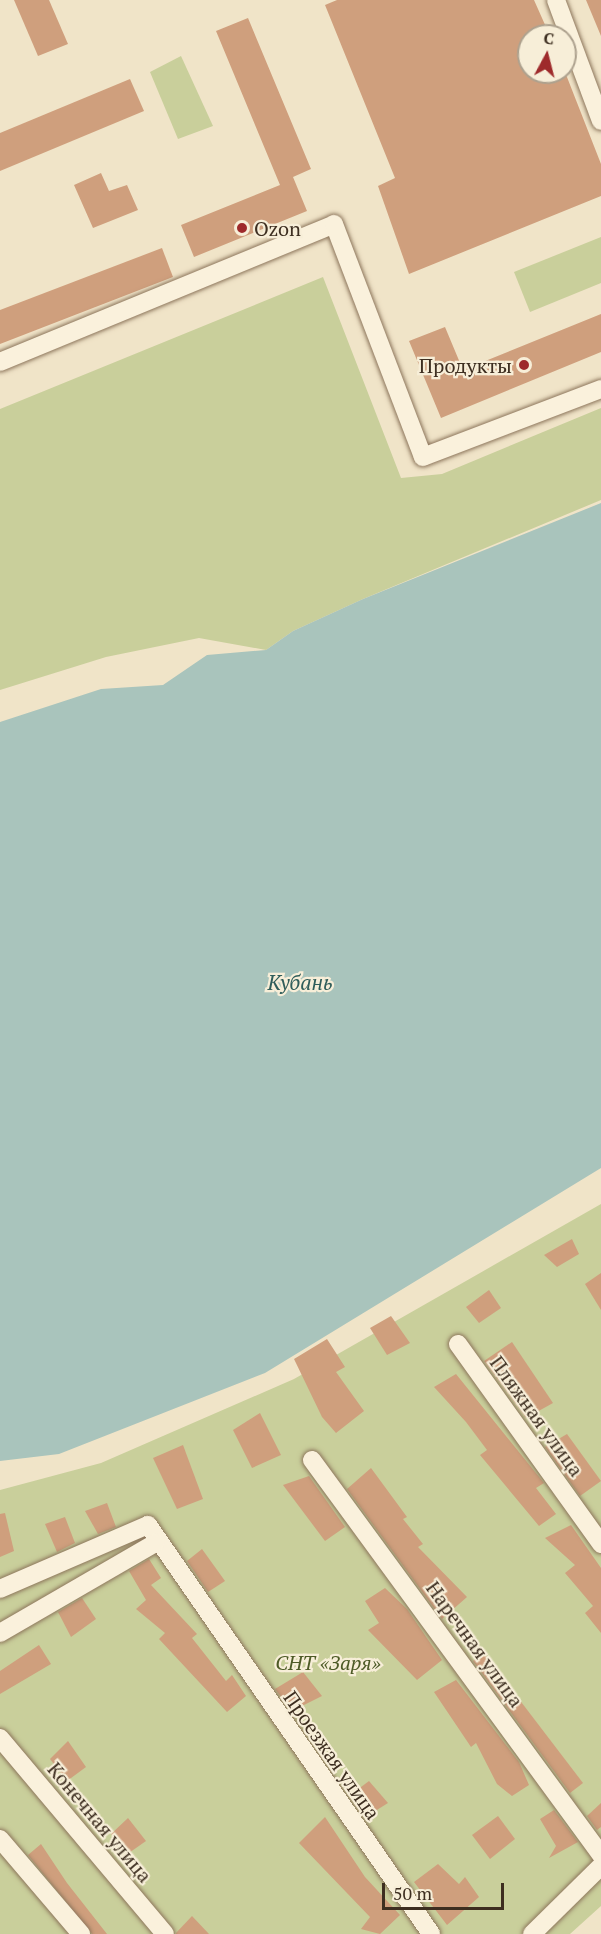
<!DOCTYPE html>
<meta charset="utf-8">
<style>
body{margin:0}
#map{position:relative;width:601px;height:1934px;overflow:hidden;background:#f0e4c8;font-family:"PT Serif",serif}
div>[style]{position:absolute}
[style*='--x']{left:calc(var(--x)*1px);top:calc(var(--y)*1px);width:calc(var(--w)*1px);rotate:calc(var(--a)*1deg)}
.green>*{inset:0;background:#c9cf9b}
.water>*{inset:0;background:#a9c4bc}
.building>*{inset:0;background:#cf9f7d}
.roads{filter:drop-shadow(0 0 2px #8d765c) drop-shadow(0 0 2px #8d765c)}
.minor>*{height:18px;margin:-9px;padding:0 9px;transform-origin:9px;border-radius:9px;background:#faf1dc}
.dots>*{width:16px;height:16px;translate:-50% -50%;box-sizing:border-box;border:3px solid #f7eed8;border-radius:50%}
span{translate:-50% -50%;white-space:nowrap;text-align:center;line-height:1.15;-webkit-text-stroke:4.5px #f7eed8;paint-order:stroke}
.poi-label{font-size:20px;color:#3d2e20}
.left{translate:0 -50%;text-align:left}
.right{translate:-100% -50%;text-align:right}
.street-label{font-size:20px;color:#3d2e20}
.park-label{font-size:20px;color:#4d5a26;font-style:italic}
.water-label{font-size:21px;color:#2f5d5a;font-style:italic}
.north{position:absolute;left:517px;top:24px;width:60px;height:60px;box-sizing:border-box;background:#f7eed8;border:2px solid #ada18e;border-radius:50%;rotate:7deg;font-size:16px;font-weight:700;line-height:24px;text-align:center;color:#3d2e20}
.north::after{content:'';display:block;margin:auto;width:21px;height:27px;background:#9e2a2b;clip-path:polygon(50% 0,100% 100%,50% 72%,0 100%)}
.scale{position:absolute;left:382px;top:1883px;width:122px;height:27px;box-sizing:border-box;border:3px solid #3d2e20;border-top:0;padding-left:8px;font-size:18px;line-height:21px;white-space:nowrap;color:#3d2e20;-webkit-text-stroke:4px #f7eed8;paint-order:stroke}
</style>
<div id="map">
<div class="green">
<i style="clip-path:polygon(181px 56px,213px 126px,178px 139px,150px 72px)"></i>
<i style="clip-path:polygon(601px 237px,601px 283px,530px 312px,514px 272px)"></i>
<i style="clip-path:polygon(323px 277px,401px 478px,442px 474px,601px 408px,601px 500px,363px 599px,293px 631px,266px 650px,199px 638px,106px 657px,0 690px,0 409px)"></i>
<i style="clip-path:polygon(601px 1204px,601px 1906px,570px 1934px,0 1934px,0 1490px,101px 1463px,294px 1379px)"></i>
</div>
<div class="water">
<i style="clip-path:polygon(601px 503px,601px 1168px,265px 1373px,59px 1454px,0 1461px,0 722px,101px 689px,163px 685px,207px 655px,266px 650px,293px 631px,363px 599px)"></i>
</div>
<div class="building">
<i style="clip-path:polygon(14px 0,49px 0,68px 44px,38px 56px)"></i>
<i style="clip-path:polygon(337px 0,534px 0,550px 36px,529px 36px,529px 72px,565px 72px,601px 164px,601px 196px,409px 274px,378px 186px,395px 178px,325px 5px)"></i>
<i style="clip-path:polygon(586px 0,601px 0,601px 36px)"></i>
<i style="clip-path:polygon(248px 18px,311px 169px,293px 177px,307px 211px,194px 257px,181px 225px,280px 185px,216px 31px)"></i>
<i style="clip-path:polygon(130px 79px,144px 111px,0 171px,0 133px)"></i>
<i style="clip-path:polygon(101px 173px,109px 191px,127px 185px,138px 210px,93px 228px,74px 185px)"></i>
<i style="clip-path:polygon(162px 248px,173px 277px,0 344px,0 310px)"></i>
<i style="clip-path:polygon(601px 314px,601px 352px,441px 418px,409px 341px,445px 327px,463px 370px)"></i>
<i style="clip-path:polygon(572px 1239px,579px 1254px,557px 1267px,544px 1255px)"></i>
<i style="clip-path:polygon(601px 1273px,601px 1310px,585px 1284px)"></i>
<i style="clip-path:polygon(489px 1290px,501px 1308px,479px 1323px,466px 1307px)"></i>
<i style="clip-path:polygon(391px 1316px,410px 1343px,387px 1355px,370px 1328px)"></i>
<i style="clip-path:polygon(327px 1339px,345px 1367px,336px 1372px,364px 1411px,336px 1433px,322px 1417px,294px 1359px)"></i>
<i style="clip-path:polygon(512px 1342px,553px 1403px,526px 1418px,484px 1361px)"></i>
<i style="clip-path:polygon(456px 1374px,544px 1483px,536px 1488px,556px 1514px,539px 1526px,480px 1455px,487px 1450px,466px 1422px,434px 1387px)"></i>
<i style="clip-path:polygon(260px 1413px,281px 1455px,252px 1468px,233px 1430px)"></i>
<i style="clip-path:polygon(567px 1434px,601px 1481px,580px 1496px,545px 1447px)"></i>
<i style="clip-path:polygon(183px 1445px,203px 1499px,177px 1509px,153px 1458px)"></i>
<i style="clip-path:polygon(371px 1468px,407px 1517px,403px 1519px,423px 1544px,418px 1547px,467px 1597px,442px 1619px,347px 1489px)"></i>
<i style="clip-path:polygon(309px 1476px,345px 1527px,325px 1541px,283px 1485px)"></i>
<i style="clip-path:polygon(107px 1503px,116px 1527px,98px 1534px,85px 1511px)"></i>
<i style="clip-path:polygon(5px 1513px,14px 1551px,0 1557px,0 1514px)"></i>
<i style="clip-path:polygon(65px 1517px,75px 1543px,57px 1552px,45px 1524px)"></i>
<i style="clip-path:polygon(571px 1525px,601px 1568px,601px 1633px,585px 1613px,593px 1606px,565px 1573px,575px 1565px,545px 1538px)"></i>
<i style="clip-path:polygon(202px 1549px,225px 1581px,208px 1592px,187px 1561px)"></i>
<i style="clip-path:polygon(149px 1559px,161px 1578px,151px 1585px,197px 1634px,192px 1638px,226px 1681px,232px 1675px,246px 1696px,227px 1712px,159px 1639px,165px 1633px,136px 1609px,146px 1600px,129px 1571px)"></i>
<i style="clip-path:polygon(385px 1588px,407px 1609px,442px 1660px,417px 1680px,368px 1630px,379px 1623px,365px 1601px)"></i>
<i style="clip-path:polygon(82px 1598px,96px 1619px,71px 1637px,58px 1612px)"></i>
<i style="clip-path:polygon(39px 1645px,51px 1664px,0 1694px,0 1671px)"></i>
<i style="clip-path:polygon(483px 1652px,583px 1783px,570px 1793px,473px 1661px)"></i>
<i style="clip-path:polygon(303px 1672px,322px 1696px,292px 1711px,275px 1689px)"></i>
<i style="clip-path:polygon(456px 1680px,519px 1762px,529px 1785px,512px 1796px,497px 1784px,476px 1743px,471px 1747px,434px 1692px)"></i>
<i style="clip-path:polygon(68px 1741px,86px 1767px,67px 1781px,50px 1759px)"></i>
<i style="clip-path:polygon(369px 1781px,388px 1803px,364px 1818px,349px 1796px)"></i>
<i style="clip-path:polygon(601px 1803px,601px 1827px,597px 1830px,587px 1816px)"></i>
<i style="clip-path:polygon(554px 1810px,578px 1842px,549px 1858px,556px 1846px,540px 1819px)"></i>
<i style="clip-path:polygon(498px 1816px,515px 1839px,490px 1859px,472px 1835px)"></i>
<i style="clip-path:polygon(325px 1817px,365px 1877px,400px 1915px,380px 1934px,361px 1929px,370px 1917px,299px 1843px)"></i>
<i style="clip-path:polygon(128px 1818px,146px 1841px,126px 1855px,111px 1834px)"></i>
<i style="clip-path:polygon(41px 1844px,67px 1883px,107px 1934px,92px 1934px,28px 1855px)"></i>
<i style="clip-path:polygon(438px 1864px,459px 1884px,465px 1877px,479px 1897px,447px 1925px,414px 1882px)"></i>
<i style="clip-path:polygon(192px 1916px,209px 1934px,176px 1934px,176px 1933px)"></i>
</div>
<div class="roads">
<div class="minor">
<i style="--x:556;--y:0;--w:129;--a:69.6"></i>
<i style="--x:0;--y:362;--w:361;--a:-22.4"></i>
<i style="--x:334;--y:224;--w:249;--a:69.1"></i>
<i style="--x:423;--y:457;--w:191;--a:-20.9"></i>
<i style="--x:458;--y:1344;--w:246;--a:54.4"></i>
<i style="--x:312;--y:1460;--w:489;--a:53.8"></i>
<i style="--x:0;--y:1589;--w:161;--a:-23.4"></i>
<i style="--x:148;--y:1525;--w:497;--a:55.3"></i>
<i style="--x:0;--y:1633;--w:179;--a:-30.1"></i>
<i style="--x:0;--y:1738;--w:256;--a:49.9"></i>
<i style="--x:0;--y:1839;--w:125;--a:49.5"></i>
<i style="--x:532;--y:1934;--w:97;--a:-44.6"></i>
</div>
</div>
<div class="dots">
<i style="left:242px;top:228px;background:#9e2a2b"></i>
<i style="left:524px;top:365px;background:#9e2a2b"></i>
</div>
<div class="poi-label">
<span class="left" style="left:254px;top:228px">Ozon</span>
<span class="right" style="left:512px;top:365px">Продукты</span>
</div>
<div class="street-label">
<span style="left:537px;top:1416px;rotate:54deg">Пляжная улица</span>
<span style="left:475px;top:1644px;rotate:54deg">Наречная улица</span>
<span style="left:332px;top:1755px;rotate:55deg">Проезжая улица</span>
<span style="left:100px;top:1822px;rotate:50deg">Конечная улица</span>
</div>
<div class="park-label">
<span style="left:328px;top:1662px">СНТ «Заря»</span>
</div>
<div class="water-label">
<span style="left:300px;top:982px">Кубань</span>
</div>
<div class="north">С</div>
<div class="scale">50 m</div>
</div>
